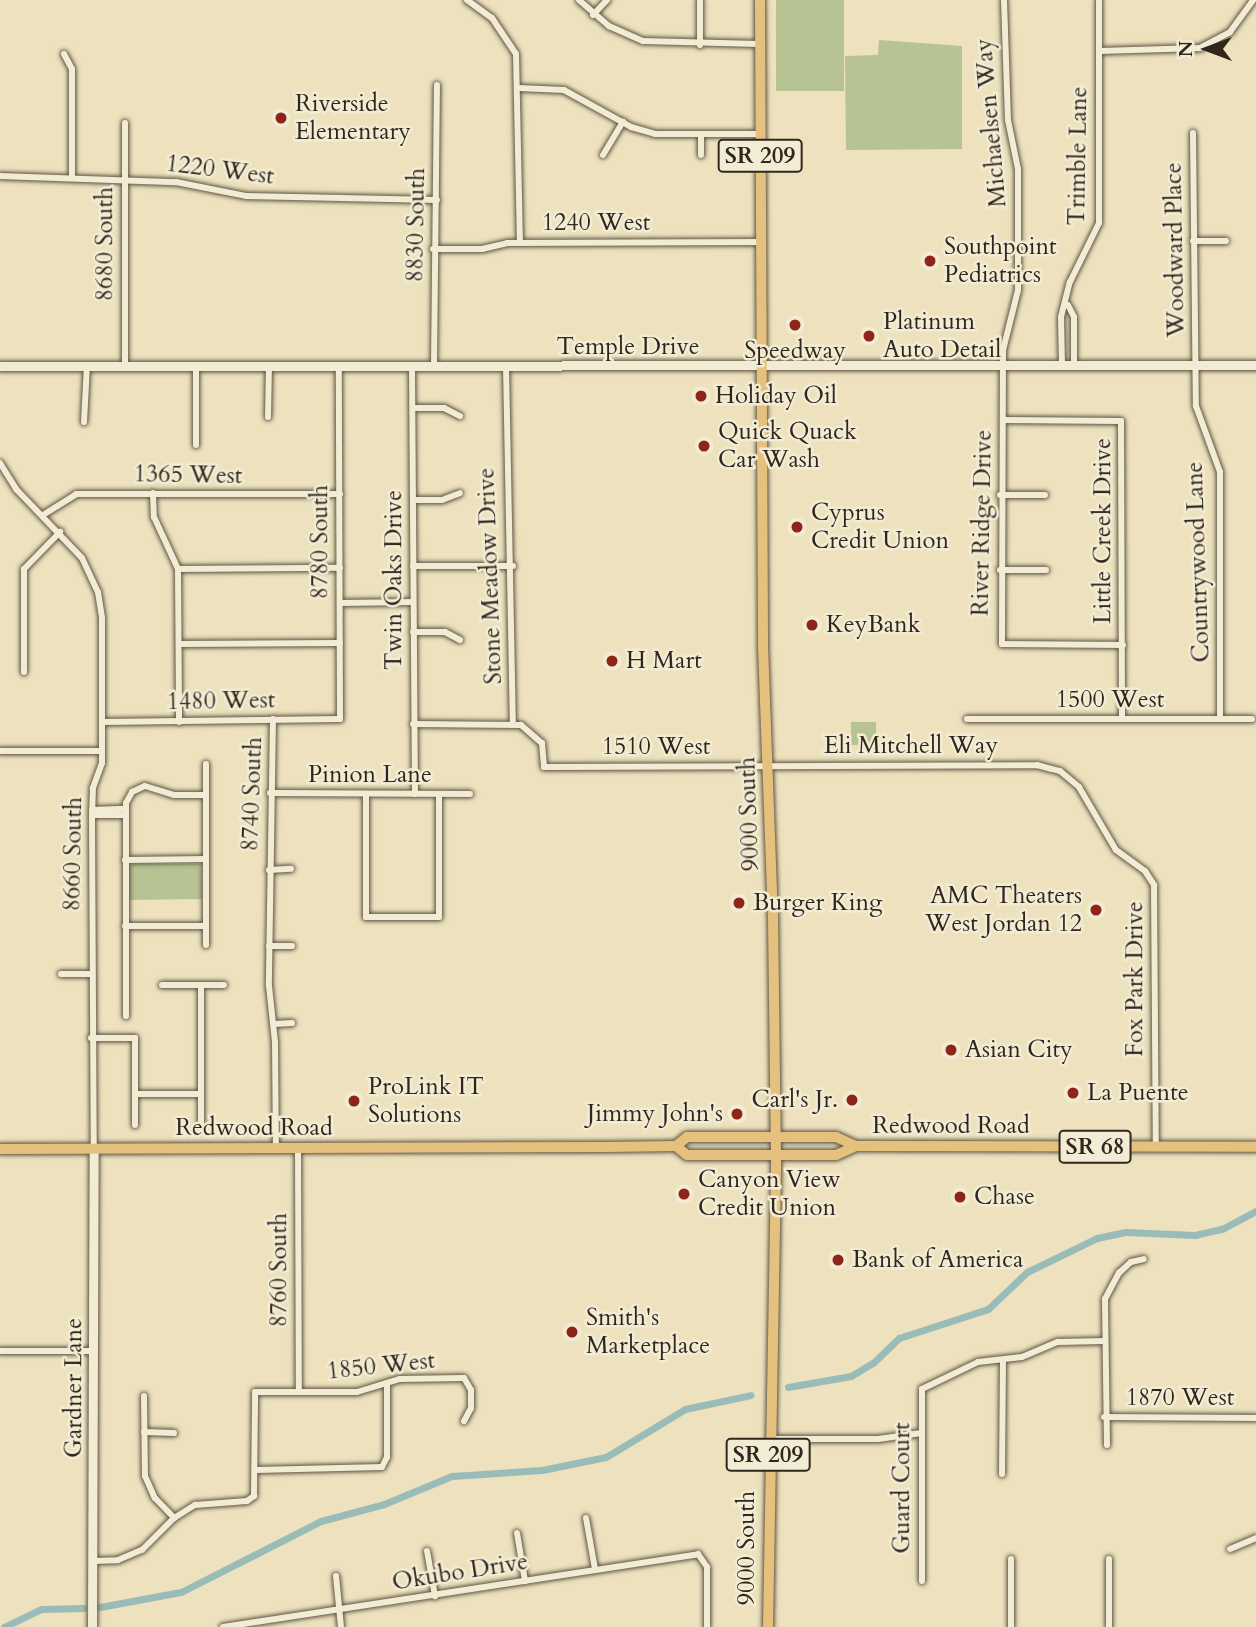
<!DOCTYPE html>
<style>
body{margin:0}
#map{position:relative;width:1256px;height:1627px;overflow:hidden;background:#ede2bd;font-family:Cardo,serif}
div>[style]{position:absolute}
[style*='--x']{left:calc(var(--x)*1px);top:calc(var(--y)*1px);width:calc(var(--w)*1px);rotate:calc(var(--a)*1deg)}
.green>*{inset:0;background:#b7c392}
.canal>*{height:7px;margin:-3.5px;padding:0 3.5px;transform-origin:3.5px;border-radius:3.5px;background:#9abcb8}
.roads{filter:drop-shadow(0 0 2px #605546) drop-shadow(0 0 2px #605546)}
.street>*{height:6px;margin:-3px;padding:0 3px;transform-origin:3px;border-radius:3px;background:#f3ecd4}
.secondary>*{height:9px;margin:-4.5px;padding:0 4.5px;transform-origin:4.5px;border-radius:4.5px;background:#f3ecd4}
.primary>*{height:10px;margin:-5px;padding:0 5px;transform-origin:5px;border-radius:5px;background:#e6c17e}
.dots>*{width:19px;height:19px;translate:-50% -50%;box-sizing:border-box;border:4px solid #f3ecd4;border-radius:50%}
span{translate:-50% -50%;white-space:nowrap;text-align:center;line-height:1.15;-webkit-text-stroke:5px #f3ecd4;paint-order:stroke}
.shield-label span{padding:2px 5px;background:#f3ecd4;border:2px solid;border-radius:5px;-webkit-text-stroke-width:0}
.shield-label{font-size:23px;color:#31261e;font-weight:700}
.poi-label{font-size:24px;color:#31261e}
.left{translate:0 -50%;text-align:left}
.right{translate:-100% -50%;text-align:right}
.street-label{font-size:24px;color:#31261e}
.north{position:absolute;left:1172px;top:14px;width:70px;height:70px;-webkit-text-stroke:5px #f3ecd4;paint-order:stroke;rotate:270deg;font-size:19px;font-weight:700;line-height:28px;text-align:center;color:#31261e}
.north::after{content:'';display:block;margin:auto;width:24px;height:32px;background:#31261e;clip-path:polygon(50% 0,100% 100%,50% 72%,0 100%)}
</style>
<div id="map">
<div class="green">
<i style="clip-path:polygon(776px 0,844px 0,844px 91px,776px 91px)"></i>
<i style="clip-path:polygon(879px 40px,962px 46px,962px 149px,846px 150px,845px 56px,878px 55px)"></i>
<i style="clip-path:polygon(851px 722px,876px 722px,876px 745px,851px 745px)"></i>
<i style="clip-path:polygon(133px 864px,201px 864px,202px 899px,128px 900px,128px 868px)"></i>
</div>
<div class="canal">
<i style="--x:788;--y:1387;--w:64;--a:-9.9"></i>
<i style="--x:851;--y:1376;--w:26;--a:-31"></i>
<i style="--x:873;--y:1363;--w:36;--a:-44"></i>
<i style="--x:899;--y:1338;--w:94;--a:-18"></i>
<i style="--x:988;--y:1309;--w:54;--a:-43.5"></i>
<i style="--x:1027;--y:1272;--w:78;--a:-25.9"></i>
<i style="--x:1097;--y:1238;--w:30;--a:-12"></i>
<i style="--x:1126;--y:1232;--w:69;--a:2.5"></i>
<i style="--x:1195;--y:1235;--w:28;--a:-13"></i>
<i style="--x:1222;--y:1229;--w:38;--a:-28"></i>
<i style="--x:100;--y:1607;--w:82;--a:-10.5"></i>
<i style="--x:181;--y:1592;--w:157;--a:-26.9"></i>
<i style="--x:321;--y:1521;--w:65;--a:-15.1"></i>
<i style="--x:384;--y:1504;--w:74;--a:-22.4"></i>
<i style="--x:452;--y:1476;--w:90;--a:-3.8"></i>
<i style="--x:542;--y:1470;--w:65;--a:-11.5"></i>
<i style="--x:606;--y:1457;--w:92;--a:-31.3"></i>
<i style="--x:685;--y:1409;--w:67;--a:-12"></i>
<i style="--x:4;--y:1627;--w:41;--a:-25.9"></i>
<i style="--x:41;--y:1609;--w:42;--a:-1.4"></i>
</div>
<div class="roads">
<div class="street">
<i style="--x:467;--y:0;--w:31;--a:36"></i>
<i style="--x:492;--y:18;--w:43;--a:56.3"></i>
<i style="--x:516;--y:54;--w:189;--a:88.8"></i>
<i style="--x:579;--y:0;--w:40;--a:41"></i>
<i style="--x:609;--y:26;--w:37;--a:24"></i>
<i style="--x:643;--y:41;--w:116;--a:1.5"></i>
<i style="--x:1004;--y:0;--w:120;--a:88.1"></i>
<i style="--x:1008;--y:120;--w:50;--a:78.5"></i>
<i style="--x:1018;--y:169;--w:121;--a:90"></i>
<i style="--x:1018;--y:290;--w:62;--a:104"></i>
<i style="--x:1003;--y:350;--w:294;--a:90.2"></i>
<i style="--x:1002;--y:644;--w:121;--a:0.5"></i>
<i style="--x:593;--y:15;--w:21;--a:-47"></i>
<i style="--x:700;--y:45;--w:45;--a:-90"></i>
<i style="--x:1099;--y:51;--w:101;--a:-1.7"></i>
<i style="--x:1200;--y:48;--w:34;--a:-28"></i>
<i style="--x:1230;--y:32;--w:39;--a:-54"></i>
<i style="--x:64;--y:54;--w:17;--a:62"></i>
<i style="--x:72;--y:69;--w:108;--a:90"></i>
<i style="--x:519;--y:88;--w:45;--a:2.5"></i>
<i style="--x:564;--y:90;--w:77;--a:28.9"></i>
<i style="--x:631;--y:127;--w:25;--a:16"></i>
<i style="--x:655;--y:134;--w:105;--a:0"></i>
<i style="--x:125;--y:123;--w:242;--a:90"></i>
<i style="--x:1193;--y:133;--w:273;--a:89.4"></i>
<i style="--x:1196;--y:406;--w:70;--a:70"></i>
<i style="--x:1220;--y:472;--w:247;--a:90"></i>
<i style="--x:701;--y:135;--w:20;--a:90"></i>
<i style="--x:603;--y:155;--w:39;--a:-59"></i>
<i style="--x:0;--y:176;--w:176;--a:2"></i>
<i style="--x:176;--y:182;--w:71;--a:11.3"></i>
<i style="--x:246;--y:196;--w:191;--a:1.2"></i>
<i style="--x:1193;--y:241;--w:33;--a:0"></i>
<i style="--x:433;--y:249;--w:49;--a:0"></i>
<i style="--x:482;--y:249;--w:26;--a:-13"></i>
<i style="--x:507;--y:243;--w:253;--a:-0.2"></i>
<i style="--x:1068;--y:305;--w:13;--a:63"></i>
<i style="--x:1074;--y:317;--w:48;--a:90"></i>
<i style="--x:196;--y:365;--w:80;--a:90"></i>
<i style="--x:1062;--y:365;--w:48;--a:-91.2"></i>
<i style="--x:1061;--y:317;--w:36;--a:-76"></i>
<i style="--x:1070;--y:282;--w:66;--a:-63.8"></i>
<i style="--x:1099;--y:223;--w:223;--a:-90"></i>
<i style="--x:412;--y:366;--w:428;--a:89.6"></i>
<i style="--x:434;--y:366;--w:281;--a:-89.4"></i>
<i style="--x:506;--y:366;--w:358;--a:88.9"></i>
<i style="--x:413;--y:408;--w:31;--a:0"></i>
<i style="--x:444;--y:408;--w:18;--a:27"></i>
<i style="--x:268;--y:417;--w:52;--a:-88.9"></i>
<i style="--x:1003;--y:420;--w:118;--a:0.5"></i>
<i style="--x:1121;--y:421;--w:298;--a:89.8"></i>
<i style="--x:84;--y:422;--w:57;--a:-87"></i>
<i style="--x:0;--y:463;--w:31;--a:58"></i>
<i style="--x:16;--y:489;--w:95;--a:46.3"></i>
<i style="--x:82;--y:558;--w:38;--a:65"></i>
<i style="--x:98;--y:592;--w:26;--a:81"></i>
<i style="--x:102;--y:618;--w:145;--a:90"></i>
<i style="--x:102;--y:763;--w:27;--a:110"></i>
<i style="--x:93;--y:788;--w:27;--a:92"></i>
<i style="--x:92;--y:815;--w:334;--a:89.7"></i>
<i style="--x:153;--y:493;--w:24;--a:88"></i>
<i style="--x:154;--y:517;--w:57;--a:65.2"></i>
<i style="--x:178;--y:569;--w:153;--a:89.6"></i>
<i style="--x:1000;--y:495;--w:45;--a:0"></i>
<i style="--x:413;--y:500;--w:29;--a:0"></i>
<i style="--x:442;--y:500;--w:19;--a:-21"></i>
<i style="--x:43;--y:515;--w:39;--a:-32"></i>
<i style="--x:76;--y:494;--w:264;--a:0"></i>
<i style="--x:413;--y:566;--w:100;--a:0"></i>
<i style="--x:178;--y:569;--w:162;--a:-0.4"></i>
<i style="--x:1000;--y:570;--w:46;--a:0"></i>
<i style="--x:340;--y:603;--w:73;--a:-0.8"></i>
<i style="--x:413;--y:632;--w:32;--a:0"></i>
<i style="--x:445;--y:632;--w:17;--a:28"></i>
<i style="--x:179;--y:644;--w:161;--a:-0.4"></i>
<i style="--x:24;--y:672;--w:103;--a:-90"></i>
<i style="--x:24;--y:569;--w:52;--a:-45.8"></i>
<i style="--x:273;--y:719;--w:267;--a:90.9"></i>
<i style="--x:269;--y:986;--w:56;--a:83.9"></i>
<i style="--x:275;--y:1042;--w:107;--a:89.5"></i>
<i style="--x:967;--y:719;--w:285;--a:0"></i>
<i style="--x:102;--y:722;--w:238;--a:-0.7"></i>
<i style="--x:340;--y:719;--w:354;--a:-90.2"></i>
<i style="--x:413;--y:724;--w:108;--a:0.5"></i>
<i style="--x:521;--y:725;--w:28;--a:41"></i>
<i style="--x:542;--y:743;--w:24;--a:85"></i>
<i style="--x:544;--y:767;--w:493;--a:-0.2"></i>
<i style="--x:1037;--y:765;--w:24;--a:15"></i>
<i style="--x:1060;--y:771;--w:25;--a:40"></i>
<i style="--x:1079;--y:787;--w:73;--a:59.6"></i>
<i style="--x:1116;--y:850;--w:36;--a:36"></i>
<i style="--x:1145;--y:871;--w:17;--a:57"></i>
<i style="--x:1154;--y:885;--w:262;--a:89.6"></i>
<i style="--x:0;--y:751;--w:102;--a:0"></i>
<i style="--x:206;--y:764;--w:181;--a:90"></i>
<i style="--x:270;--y:793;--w:200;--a:0.3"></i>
<i style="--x:366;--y:794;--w:123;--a:90"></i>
<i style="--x:366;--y:917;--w:73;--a:0"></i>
<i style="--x:439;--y:917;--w:123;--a:-90"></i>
<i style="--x:92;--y:810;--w:33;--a:-2"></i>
<i style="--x:92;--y:815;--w:33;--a:0"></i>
<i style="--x:125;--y:860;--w:81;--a:-0.7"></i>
<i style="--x:269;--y:870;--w:22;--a:-3"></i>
<i style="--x:125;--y:926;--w:81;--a:0"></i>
<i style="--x:269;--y:946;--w:23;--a:0"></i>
<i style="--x:61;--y:974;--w:30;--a:0"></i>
<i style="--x:162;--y:985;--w:62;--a:0"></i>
<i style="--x:201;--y:985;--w:140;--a:90"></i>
<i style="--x:126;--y:1016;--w:213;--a:-90"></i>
<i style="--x:126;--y:803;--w:13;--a:-61"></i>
<i style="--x:132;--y:792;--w:14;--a:-25"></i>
<i style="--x:145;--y:786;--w:30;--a:17"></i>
<i style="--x:174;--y:795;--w:32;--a:0"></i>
<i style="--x:274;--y:1024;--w:18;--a:-3"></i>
<i style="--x:91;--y:1038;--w:44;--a:0"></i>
<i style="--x:135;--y:1038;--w:87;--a:90"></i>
<i style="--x:135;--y:1094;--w:66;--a:0"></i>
<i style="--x:298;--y:1149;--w:243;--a:89.8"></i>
<i style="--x:0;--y:1351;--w:94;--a:0"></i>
<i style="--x:144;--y:1396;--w:80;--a:89.3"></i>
<i style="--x:145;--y:1476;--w:24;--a:66"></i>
<i style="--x:155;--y:1498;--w:28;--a:46"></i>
<i style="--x:1104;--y:1417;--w:152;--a:0.4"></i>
<i style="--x:144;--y:1432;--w:30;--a:2"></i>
<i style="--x:770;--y:1439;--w:108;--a:0"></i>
<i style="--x:878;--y:1439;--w:44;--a:-7.8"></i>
<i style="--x:1107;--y:1445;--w:146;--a:-90.8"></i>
<i style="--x:1105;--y:1299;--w:30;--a:-62"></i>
<i style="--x:1119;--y:1273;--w:16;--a:-43"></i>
<i style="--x:1131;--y:1262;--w:13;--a:-13"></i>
<i style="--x:256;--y:1470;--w:126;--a:-1.4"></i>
<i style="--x:382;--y:1467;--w:11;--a:-63"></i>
<i style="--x:387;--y:1457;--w:74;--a:-90"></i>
<i style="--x:1002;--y:1474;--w:114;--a:-89.5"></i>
<i style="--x:586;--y:1518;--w:52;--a:80"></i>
<i style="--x:517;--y:1533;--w:49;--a:80.5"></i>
<i style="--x:1230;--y:1549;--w:28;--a:-23"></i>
<i style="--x:427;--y:1551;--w:46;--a:79.9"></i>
<i style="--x:93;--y:1561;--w:25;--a:-2"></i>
<i style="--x:118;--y:1560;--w:26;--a:-23"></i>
<i style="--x:142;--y:1550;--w:45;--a:-45"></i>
<i style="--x:174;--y:1518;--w:25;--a:-32"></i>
<i style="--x:195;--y:1505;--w:52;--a:-4.4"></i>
<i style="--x:247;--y:1501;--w:9;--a:-36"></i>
<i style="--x:254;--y:1496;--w:104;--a:-89.4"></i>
<i style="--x:255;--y:1392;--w:102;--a:0"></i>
<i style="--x:357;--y:1392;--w:45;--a:-16.8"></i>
<i style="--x:400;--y:1379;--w:64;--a:-0.9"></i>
<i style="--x:464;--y:1378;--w:14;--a:60"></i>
<i style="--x:471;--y:1390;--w:18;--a:90"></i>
<i style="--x:471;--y:1408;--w:15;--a:118"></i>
<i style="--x:336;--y:1576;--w:51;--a:84.4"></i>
<i style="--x:922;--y:1581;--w:192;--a:-90"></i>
<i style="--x:922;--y:1389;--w:62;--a:-25.7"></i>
<i style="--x:978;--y:1362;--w:44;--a:-6.5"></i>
<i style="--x:1022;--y:1357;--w:39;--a:-23"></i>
<i style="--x:1058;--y:1342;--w:46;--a:-1.2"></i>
<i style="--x:223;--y:1627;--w:481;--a:-8.7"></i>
<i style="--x:698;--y:1554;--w:16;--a:55"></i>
<i style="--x:707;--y:1567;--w:60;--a:90"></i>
<i style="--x:1011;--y:1627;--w:68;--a:-90"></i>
<i style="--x:1109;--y:1627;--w:68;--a:-90"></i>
</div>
<div class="secondary">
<i style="--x:0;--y:366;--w:1256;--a:-0.05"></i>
<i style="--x:92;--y:1627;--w:478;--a:-89.8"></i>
</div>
<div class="primary">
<i style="--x:760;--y:0;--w:646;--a:89.73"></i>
<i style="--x:763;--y:646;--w:269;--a:87.9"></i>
<i style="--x:773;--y:915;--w:254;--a:89.3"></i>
<i style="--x:776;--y:1169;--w:458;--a:91"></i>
<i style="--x:676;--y:1146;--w:14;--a:39"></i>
<i style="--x:687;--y:1155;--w:149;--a:0"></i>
<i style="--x:836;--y:1155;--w:22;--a:-24"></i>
<i style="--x:856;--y:1146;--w:400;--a:0.1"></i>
<i style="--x:0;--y:1149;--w:606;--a:-0.19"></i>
<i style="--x:606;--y:1147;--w:70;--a:-0.8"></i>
<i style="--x:676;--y:1146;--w:14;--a:-39"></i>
<i style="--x:687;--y:1137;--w:149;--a:0"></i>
<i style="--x:836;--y:1137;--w:22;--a:24"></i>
</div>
</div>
<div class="dots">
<i style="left:281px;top:118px;background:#8f2418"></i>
<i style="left:930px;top:261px;background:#8f2418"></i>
<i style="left:795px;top:325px;background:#8f2418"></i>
<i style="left:869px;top:336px;background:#8f2418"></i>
<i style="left:701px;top:396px;background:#8f2418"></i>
<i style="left:704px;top:446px;background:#8f2418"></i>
<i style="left:797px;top:527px;background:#8f2418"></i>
<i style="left:812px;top:625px;background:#8f2418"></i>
<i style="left:612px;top:661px;background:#8f2418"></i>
<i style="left:739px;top:903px;background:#8f2418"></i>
<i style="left:1096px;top:910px;background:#8f2418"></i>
<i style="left:951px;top:1050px;background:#8f2418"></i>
<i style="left:1073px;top:1093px;background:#8f2418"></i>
<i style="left:852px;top:1100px;background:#8f2418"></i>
<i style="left:354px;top:1101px;background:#8f2418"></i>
<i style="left:737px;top:1114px;background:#8f2418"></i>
<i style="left:684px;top:1194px;background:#8f2418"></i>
<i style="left:960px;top:1197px;background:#8f2418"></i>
<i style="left:838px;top:1260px;background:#8f2418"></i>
<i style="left:572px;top:1332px;background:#8f2418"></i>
</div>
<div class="shield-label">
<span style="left:760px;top:156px">SR 209</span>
<span style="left:1095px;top:1147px">SR 68</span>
<span style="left:768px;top:1455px">SR 209</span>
</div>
<div class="poi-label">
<span class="left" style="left:295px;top:118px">Riverside<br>Elementary</span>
<span class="left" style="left:944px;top:261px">Southpoint<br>Pediatrics</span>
<span class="left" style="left:883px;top:336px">Platinum<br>Auto Detail</span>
<span style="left:795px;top:351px">Speedway</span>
<span class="left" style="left:715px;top:396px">Holiday Oil</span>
<span class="left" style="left:718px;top:446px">Quick Quack<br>Car Wash</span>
<span class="left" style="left:811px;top:527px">Cyprus<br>Credit Union</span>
<span class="left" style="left:826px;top:625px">KeyBank</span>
<span class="left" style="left:626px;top:661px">H Mart</span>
<span class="right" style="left:1082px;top:910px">AMC Theaters<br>West Jordan 12</span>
<span class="left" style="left:753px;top:903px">Burger King</span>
<span class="left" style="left:965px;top:1050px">Asian City</span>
<span class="left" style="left:368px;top:1101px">ProLink IT<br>Solutions</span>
<span class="left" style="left:1087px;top:1093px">La Puente</span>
<span class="right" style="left:838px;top:1100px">Carl's Jr.</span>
<span class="right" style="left:723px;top:1114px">Jimmy John's</span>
<span class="left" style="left:698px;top:1194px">Canyon View<br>Credit Union</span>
<span class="left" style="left:974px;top:1197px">Chase</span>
<span class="left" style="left:852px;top:1260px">Bank of America</span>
<span class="left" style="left:586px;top:1332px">Smith's<br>Marketplace</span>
</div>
<div class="street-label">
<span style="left:991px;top:123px;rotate:-95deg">Michaelsen Way</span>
<span style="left:1078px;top:156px;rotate:-89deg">Trimble Lane</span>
<span style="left:220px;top:170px;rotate:7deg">1220 West</span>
<span style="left:596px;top:223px">1240 West</span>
<span style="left:416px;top:225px;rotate:-89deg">8830 South</span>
<span style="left:105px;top:244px;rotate:-90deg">8680 South</span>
<span style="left:1175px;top:250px;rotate:-91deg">Woodward Place</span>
<span style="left:628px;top:347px">Temple Drive</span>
<span style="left:188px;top:475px;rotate:1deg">1365 West</span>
<span style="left:982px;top:523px;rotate:-89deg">River Ridge Drive</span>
<span style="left:1103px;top:531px;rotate:-90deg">Little Creek Drive</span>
<span style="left:320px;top:542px;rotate:-90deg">8780 South</span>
<span style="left:1198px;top:562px;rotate:-92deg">Countrywood Lane</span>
<span style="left:490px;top:576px;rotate:-92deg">Stone Meadow Drive</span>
<span style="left:394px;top:580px;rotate:-90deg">Twin Oaks Drive</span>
<span style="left:1110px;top:700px">1500 West</span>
<span style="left:221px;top:701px;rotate:-1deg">1480 West</span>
<span style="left:911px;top:746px">Eli Mitchell Way</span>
<span style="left:656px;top:747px">1510 West</span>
<span style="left:370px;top:775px">Pinion Lane</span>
<span style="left:252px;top:794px;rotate:-88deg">8740 South</span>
<span style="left:749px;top:814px;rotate:-92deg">9000 South</span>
<span style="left:73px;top:854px;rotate:-89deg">8660 South</span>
<span style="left:1135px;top:979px;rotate:-90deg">Fox Park Drive</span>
<span style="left:951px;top:1126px">Redwood Road</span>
<span style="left:254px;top:1128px">Redwood Road</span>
<span style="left:279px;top:1270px;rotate:-90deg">8760 South</span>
<span style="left:381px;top:1366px;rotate:-6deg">1850 West</span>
<span style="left:74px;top:1388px;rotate:-90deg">Gardner Lane</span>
<span style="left:1180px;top:1398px">1870 West</span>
<span style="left:902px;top:1488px;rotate:-90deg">Guard Court</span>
<span style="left:747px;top:1548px;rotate:-90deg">9000 South</span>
<span style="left:460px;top:1572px;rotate:-9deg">Okubo Drive</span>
</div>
<div class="north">N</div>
</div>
